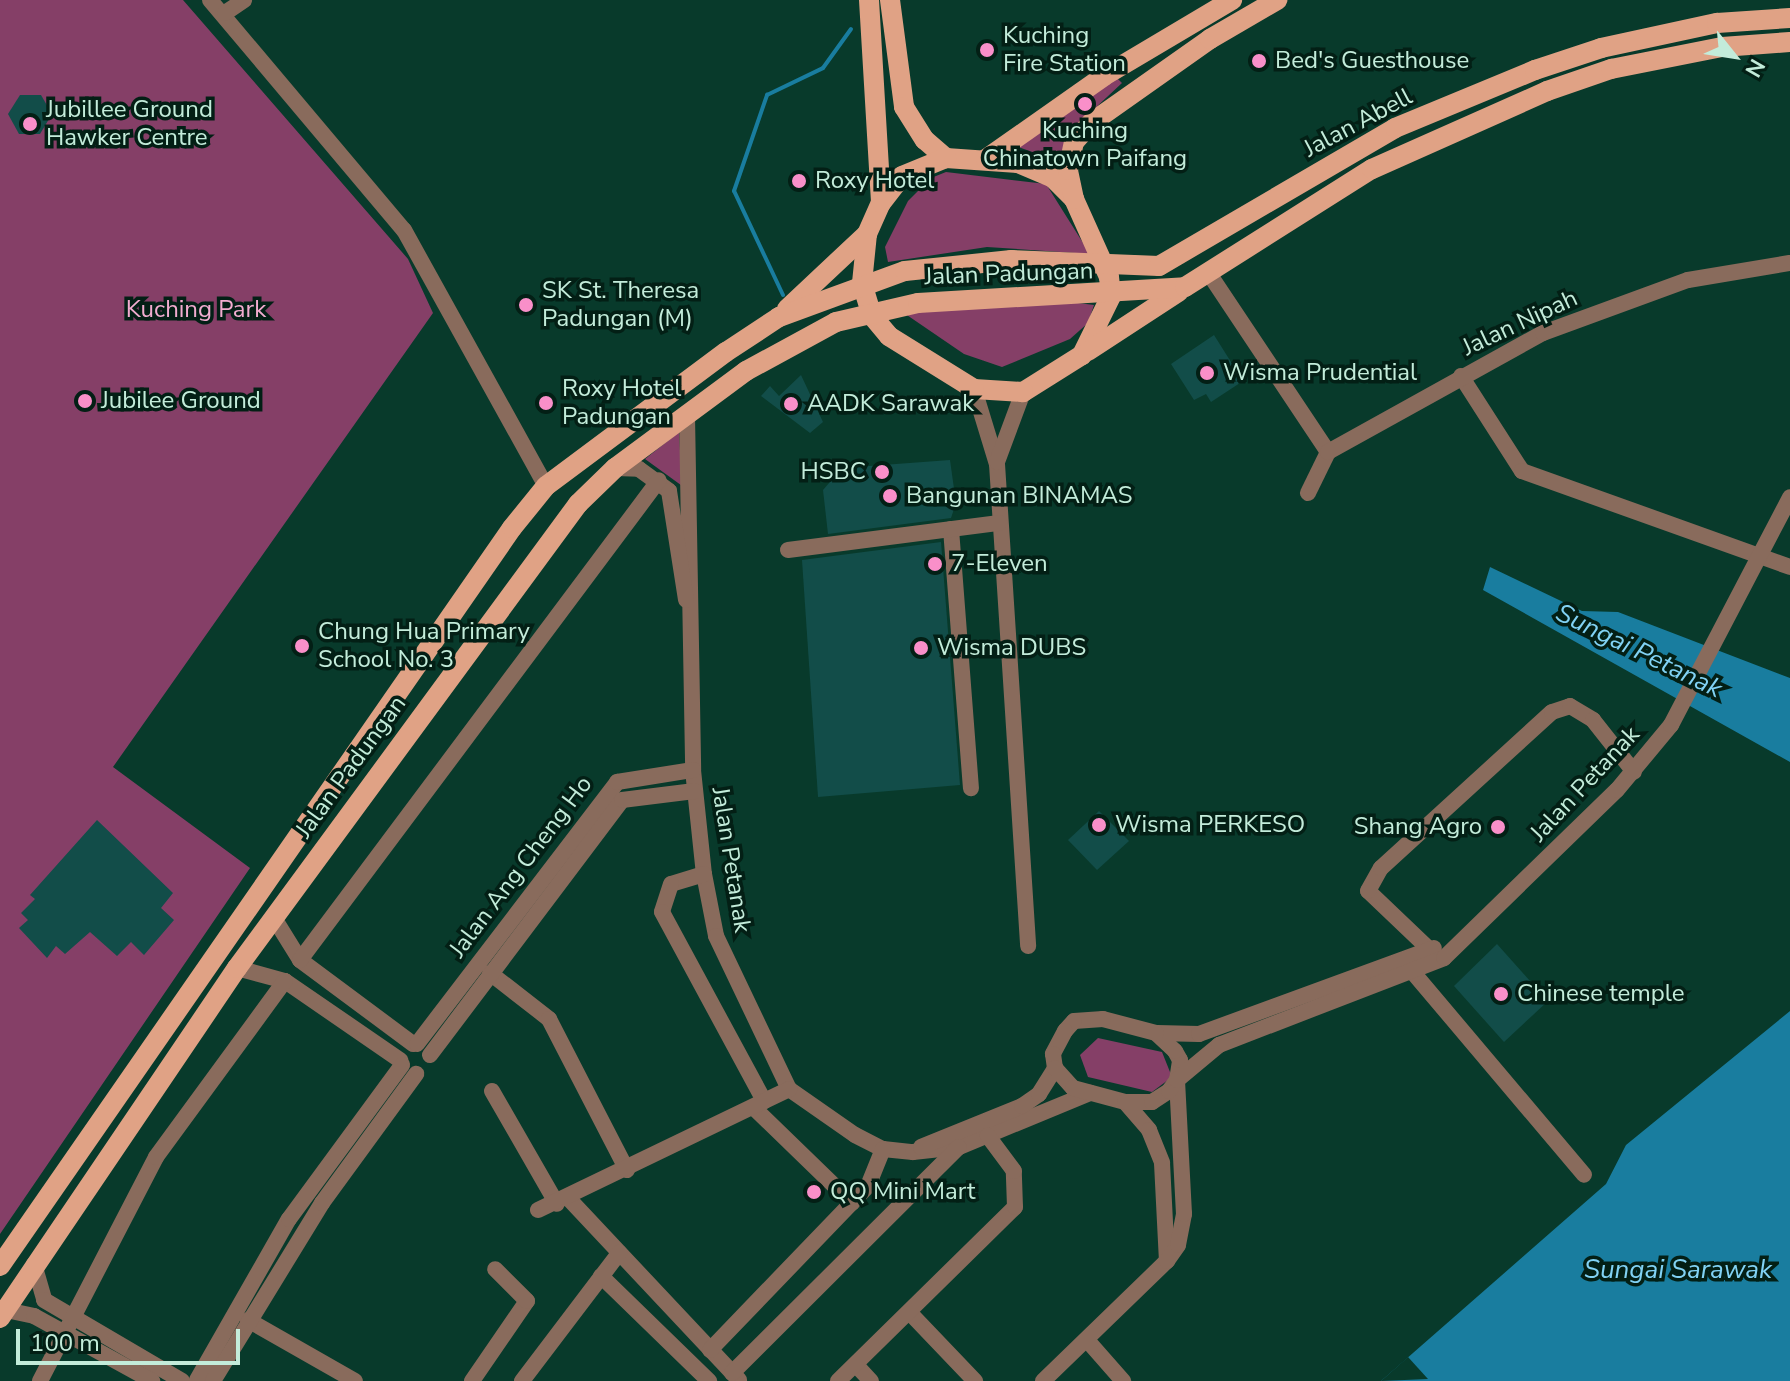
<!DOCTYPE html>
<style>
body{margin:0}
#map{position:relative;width:1790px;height:1381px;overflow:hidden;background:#083a2b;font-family:"Nunito Sans",sans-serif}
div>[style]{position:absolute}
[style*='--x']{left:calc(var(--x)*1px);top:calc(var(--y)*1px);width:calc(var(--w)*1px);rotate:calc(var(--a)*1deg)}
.green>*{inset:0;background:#853f67}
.water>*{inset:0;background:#197d9f}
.pier>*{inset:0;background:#083a2b}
.stream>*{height:4px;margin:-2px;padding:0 2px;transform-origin:2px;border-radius:2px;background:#197d9f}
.building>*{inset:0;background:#124d49}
.minor>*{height:16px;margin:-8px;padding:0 8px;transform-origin:8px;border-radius:8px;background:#896b5c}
.major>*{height:20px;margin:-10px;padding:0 10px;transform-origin:10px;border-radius:10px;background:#e0a285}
.dots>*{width:22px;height:22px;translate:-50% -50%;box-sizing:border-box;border:4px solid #031f15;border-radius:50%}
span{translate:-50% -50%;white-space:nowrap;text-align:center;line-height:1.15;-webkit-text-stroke:7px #031f15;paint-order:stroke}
.poi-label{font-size:24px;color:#c3ecda}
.left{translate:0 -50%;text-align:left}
.right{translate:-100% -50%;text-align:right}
.street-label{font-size:24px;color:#c3ecda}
.park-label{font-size:24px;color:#f2acd0}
.water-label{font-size:26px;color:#81d2f4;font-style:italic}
.north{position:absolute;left:1694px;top:16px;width:80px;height:80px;-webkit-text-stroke:6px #031f15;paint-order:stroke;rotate:120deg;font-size:22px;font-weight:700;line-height:32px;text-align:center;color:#c3ecda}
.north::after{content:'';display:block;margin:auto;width:28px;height:36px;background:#c3ecda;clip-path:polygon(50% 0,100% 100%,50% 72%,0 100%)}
.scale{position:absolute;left:16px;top:1329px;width:224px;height:36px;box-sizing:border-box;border:4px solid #c3ecda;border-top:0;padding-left:10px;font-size:24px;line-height:28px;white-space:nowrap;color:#c3ecda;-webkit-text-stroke:6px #031f15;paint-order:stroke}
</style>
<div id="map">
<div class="green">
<i style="clip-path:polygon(0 0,183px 0,408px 259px,433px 313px,113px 767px,250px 868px,0 1234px)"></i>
<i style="clip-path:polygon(1117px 78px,1122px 83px,1077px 125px,1064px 163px,1015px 146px)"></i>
<i style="clip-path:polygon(946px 172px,1046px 184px,1090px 254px,987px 247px,888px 262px,885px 247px,908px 201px,931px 178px)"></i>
<i style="clip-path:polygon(1038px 298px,1094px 305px,1088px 323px,1070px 339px,1002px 367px,964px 354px,901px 311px)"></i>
<i style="clip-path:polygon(679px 432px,680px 451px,685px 488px,645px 459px)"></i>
<i style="clip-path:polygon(1098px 1038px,1162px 1052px,1172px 1077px,1152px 1092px,1088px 1077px,1080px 1055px)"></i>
</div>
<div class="water">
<i style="clip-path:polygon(1490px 567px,1582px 611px,1618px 612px,1790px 678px,1790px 762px,1483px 590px)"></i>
<i style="clip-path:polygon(1790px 1011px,1790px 1381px,1381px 1381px,1606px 1184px,1626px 1145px)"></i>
</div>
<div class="pier">
<i style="clip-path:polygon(1408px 1357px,1428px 1379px,1381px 1381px)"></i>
</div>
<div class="stream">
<i style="--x:783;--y:295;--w:115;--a:-115.2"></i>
<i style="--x:734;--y:191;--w:102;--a:-71"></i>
<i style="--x:767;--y:95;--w:62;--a:-25.7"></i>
<i style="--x:823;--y:68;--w:48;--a:-54.3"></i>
</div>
<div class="building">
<i style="clip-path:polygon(20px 95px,41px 95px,52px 114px,40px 134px,19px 134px,8px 114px)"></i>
<i style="clip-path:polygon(1214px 335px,1243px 381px,1211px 402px,1206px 394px,1194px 400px,1171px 364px)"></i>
<i style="clip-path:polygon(801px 375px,823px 422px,810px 433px,761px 396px,770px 386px,779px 396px)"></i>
<i style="clip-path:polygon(950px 460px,956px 503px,951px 518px,828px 534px,823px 490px,842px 468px)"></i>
<i style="clip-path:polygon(941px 542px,960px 785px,818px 797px,802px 560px)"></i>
<i style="clip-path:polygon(1099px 811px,1129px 841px,1097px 870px,1068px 840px)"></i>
<i style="clip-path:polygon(97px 820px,173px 893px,161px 908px,174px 920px,144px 955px,131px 942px,117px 956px,90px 932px,65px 954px,56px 946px,47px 958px,19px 928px,28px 920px,21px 913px,35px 899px,30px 895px)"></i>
<i style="clip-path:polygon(1497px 944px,1548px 1001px,1504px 1042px,1454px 986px)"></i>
</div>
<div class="minor">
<i style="--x:210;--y:0;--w:301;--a:49.9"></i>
<i style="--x:404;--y:230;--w:293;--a:61"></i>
<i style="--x:225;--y:13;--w:23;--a:-34"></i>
<i style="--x:1210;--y:275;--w:213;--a:56.3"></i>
<i style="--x:1461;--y:376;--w:113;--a:57.3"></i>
<i style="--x:1522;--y:471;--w:285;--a:19.7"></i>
<i style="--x:974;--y:389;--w:78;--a:73"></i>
<i style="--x:997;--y:464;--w:483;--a:86.3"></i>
<i style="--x:687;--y:416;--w:354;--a:89"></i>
<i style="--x:693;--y:770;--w:105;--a:84"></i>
<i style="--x:704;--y:874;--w:63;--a:79"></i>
<i style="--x:716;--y:936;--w:170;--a:64.5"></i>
<i style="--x:789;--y:1089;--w:80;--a:34.9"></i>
<i style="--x:855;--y:1135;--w:31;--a:27"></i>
<i style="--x:883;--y:1149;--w:30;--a:6"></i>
<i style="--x:913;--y:1152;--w:46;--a:-6.2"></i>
<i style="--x:959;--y:1147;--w:142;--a:-22.4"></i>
<i style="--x:997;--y:462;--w:75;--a:-69.6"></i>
<i style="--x:615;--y:468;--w:24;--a:2"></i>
<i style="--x:639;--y:469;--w:37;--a:36"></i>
<i style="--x:669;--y:491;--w:110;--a:81.1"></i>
<i style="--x:1308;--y:493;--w:46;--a:-64"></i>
<i style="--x:1328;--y:452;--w:246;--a:-29"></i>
<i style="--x:1543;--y:333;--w:154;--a:-20.1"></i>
<i style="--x:1688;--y:280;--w:103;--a:-9.5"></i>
<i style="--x:951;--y:529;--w:260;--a:85.6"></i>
<i style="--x:788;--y:550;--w:213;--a:-7.3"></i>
<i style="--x:704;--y:874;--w:34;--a:163"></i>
<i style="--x:671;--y:884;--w:29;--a:108"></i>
<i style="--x:662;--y:912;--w:215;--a:61.6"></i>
<i style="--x:274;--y:918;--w:49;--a:58.2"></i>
<i style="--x:300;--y:960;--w:141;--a:36.6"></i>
<i style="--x:1429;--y:949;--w:84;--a:-136.4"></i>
<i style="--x:1368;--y:891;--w:26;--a:-61"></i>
<i style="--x:1381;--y:868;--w:231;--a:-42.4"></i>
<i style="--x:1552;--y:712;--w:19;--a:-18"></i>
<i style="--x:1570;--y:706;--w:27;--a:31"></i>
<i style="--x:1593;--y:720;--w:66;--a:51.7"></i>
<i style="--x:300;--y:960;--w:599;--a:-53.21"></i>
<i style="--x:237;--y:968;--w:50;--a:15.2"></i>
<i style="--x:285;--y:981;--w:140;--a:34.5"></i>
<i style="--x:1411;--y:970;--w:268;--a:49.8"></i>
<i style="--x:490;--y:973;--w:75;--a:37.9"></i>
<i style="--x:549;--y:1019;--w:170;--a:62.7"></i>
<i style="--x:1157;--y:1033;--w:42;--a:1.4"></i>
<i style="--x:1199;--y:1034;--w:250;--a:-20.1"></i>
<i style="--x:417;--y:1044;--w:330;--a:-52.6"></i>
<i style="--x:617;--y:782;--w:77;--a:-9"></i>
<i style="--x:430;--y:1055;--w:319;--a:-53"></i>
<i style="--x:622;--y:800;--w:73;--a:-7.1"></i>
<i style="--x:492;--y:1091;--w:130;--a:60.1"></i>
<i style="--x:1125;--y:1102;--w:37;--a:49"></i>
<i style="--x:1149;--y:1130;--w:35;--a:68"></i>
<i style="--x:1162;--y:1163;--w:98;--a:87.1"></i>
<i style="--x:753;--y:1107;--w:138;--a:44.1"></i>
<i style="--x:921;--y:1147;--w:109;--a:-22.1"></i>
<i style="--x:1022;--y:1106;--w:21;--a:-35"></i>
<i style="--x:1039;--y:1094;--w:31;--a:-58"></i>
<i style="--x:570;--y:1200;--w:247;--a:46.8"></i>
<i style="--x:538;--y:1210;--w:279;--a:-25.7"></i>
<i style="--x:34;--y:1264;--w:37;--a:74"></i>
<i style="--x:44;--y:1300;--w:160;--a:30.4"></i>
<i style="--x:601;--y:1276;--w:151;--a:44.2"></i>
<i style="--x:6;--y:1310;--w:29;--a:12"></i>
<i style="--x:34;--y:1316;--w:135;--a:28.8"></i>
<i style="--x:911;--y:1314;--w:93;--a:46.3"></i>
<i style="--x:248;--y:1320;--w:123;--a:29.7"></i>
<i style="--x:1087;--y:1340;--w:55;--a:48.7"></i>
<i style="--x:710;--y:1350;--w:228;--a:-46.1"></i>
<i style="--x:868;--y:1186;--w:40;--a:-68"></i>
<i style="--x:856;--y:1365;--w:22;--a:47"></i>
<i style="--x:732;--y:1373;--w:320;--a:-44.9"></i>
<i style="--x:197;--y:1380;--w:185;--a:-60.3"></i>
<i style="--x:289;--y:1219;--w:191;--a:-53.7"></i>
<i style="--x:40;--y:1381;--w:252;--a:-62.6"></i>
<i style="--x:156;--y:1157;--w:218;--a:-53.8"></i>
<i style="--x:213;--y:1381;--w:209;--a:-58.5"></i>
<i style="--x:322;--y:1203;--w:160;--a:-53.9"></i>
<i style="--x:472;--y:1381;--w:97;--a:-55.5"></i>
<i style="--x:527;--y:1301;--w:45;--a:-135"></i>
<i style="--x:522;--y:1381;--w:161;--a:-52.8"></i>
<i style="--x:838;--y:1381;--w:248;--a:-44.5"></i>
<i style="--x:1015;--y:1207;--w:36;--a:-92"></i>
<i style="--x:1014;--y:1171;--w:44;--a:-126.6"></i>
<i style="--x:1043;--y:1381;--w:173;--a:-44.1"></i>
<i style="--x:1167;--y:1261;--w:19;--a:-55"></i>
<i style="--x:1178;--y:1245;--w:32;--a:-79"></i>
<i style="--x:1184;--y:1214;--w:134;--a:-93"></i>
<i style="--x:1177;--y:1080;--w:20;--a:-81"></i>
<i style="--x:1180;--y:1060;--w:10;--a:-119"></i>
<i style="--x:1175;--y:1051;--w:26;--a:-137"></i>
<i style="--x:1156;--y:1033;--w:55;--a:-165.2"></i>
<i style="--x:1103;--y:1019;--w:29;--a:176"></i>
<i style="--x:1074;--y:1021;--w:13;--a:132"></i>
<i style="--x:1065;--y:1031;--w:26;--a:118"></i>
<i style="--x:1053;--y:1054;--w:14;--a:82"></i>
<i style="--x:1055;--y:1068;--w:27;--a:48"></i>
<i style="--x:1073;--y:1088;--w:54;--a:15.1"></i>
<i style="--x:1125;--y:1102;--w:27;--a:0"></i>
<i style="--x:1152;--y:1102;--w:20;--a:-33"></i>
<i style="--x:1169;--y:1091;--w:14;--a:-54"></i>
<i style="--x:1177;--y:1080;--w:55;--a:-39.8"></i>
<i style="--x:1219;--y:1045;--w:241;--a:-21.1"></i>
<i style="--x:1444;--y:958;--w:241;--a:-44.2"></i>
<i style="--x:1617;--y:790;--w:85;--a:-50.3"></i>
<i style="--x:1671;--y:725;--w:257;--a:-62.4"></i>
</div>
<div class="major">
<i style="--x:869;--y:0;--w:203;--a:86.6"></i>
<i style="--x:890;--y:0;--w:108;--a:82.5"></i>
<i style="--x:904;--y:107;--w:39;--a:58"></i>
<i style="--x:925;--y:140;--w:28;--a:41"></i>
<i style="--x:946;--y:158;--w:72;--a:4"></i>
<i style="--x:1018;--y:163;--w:38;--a:23"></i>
<i style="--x:1053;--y:178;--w:30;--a:45"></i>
<i style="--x:1074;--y:199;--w:85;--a:65.8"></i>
<i style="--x:1109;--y:277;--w:19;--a:84"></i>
<i style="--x:1111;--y:296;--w:66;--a:116.2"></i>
<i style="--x:1082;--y:355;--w:70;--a:147.9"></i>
<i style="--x:1023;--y:392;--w:49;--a:-176.5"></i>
<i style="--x:974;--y:389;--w:100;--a:-148.1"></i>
<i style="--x:889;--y:336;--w:26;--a:-130"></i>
<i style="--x:872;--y:316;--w:34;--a:-107"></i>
<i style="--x:862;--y:283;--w:49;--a:-84.2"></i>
<i style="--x:867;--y:234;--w:34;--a:-66"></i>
<i style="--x:881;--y:203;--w:34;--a:-52"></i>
<i style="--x:902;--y:176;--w:48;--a:-22.2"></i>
<i style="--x:986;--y:159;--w:144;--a:-35.1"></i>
<i style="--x:1104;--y:76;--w:149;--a:-30.7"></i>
<i style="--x:1074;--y:199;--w:30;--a:-102"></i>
<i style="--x:1068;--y:170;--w:29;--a:-78"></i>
<i style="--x:1074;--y:142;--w:25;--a:-48"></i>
<i style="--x:1091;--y:123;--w:146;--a:-35.2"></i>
<i style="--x:1210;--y:39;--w:78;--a:-30.2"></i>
<i style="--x:787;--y:309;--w:110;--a:-43.2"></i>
<i style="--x:1088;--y:351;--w:108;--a:-33.2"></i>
<i style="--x:0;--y:1266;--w:898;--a:-55.25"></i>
<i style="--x:512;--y:528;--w:54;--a:-51"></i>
<i style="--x:546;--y:486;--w:224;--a:-36.7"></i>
<i style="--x:726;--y:352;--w:64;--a:-33.4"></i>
<i style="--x:779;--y:317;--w:134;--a:-20.1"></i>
<i style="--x:905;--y:271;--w:107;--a:-5.9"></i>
<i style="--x:1011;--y:260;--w:148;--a:2.3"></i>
<i style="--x:1159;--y:266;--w:273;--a:-30.3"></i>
<i style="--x:1395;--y:128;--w:152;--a:-22.5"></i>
<i style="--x:1535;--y:70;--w:70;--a:-18.4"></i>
<i style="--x:1601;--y:48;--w:119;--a:-12.2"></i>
<i style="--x:1717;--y:23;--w:73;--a:-3.9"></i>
<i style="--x:0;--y:1318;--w:423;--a:-55.9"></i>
<i style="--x:237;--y:968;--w:576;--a:-53.69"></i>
<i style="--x:578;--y:504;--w:52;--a:-44.2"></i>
<i style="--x:615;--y:468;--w:163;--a:-36.5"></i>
<i style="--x:746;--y:371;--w:102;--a:-28.6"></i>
<i style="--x:836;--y:322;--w:84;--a:-13"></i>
<i style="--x:918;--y:303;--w:267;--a:-3.4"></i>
<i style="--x:1185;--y:287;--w:221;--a:-32.3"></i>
<i style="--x:1372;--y:169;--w:192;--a:-24"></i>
<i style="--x:1547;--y:91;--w:68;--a:-19"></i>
<i style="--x:1611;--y:69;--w:113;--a:-11.2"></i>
<i style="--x:1722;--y:47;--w:68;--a:-4.2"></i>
</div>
<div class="dots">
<i style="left:987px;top:50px;background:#f98fc9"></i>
<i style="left:1259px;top:61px;background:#f98fc9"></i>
<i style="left:1085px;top:104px;background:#f98fc9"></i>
<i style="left:30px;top:124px;background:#f98fc9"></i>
<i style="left:799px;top:181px;background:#f98fc9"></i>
<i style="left:526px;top:305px;background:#f98fc9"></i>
<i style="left:1207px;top:373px;background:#f98fc9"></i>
<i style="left:85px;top:401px;background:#f98fc9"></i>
<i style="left:546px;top:403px;background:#f98fc9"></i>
<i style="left:791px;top:404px;background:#f98fc9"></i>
<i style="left:882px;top:472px;background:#f98fc9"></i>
<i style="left:890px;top:496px;background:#f98fc9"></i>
<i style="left:935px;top:564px;background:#f98fc9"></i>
<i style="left:302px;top:646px;background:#f98fc9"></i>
<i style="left:921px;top:648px;background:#f98fc9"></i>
<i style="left:1099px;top:825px;background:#f98fc9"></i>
<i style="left:1498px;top:827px;background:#f98fc9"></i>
<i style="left:1501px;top:994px;background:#f98fc9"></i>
<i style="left:814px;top:1192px;background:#f98fc9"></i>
</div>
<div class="poi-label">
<span class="left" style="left:1003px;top:50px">Kuching<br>Fire Station</span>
<span class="left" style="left:1275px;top:61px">Bed's Guesthouse</span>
<span class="left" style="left:46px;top:124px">Jubillee Ground<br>Hawker Centre</span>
<span style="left:1085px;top:145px">Kuching<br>Chinatown Paifang</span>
<span class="left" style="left:815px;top:181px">Roxy Hotel</span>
<span class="left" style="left:542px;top:305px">SK St. Theresa<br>Padungan (M)</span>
<span class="left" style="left:1223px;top:373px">Wisma Prudential</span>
<span class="left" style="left:562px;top:403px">Roxy Hotel<br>Padungan</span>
<span class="left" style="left:101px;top:401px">Jubilee Ground</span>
<span class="left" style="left:807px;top:404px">AADK Sarawak</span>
<span class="right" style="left:866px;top:472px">HSBC</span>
<span class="left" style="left:906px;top:496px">Bangunan BINAMAS</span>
<span class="left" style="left:951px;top:564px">7-Eleven</span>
<span class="left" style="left:318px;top:646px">Chung Hua Primary<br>School No. 3</span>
<span class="left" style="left:937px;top:648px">Wisma DUBS</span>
<span class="left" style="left:1115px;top:825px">Wisma PERKESO</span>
<span class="right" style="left:1482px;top:827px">Shang Agro</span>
<span class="left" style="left:1517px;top:994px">Chinese temple</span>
<span class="left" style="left:830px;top:1192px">QQ Mini Mart</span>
</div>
<div class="street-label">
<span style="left:1358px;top:123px;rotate:-28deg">Jalan Abell</span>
<span style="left:1009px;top:274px;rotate:-2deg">Jalan Padungan</span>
<span style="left:1520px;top:323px;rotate:-25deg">Jalan Nipah</span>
<span style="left:351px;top:767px;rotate:-54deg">Jalan Padungan</span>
<span style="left:1585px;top:784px;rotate:-47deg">Jalan Petanak</span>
<span style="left:731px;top:860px;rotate:81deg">Jalan Petanak</span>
<span style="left:521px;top:867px;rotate:-53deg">Jalan Ang Cheng Ho</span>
</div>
<div class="park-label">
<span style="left:196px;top:310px">Kuching Park</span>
</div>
<div class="water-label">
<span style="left:1639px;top:651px;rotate:26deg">Sungai Petanak</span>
<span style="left:1678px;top:1270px">Sungai Sarawak</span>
</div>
<div class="north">N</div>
<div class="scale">100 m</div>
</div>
